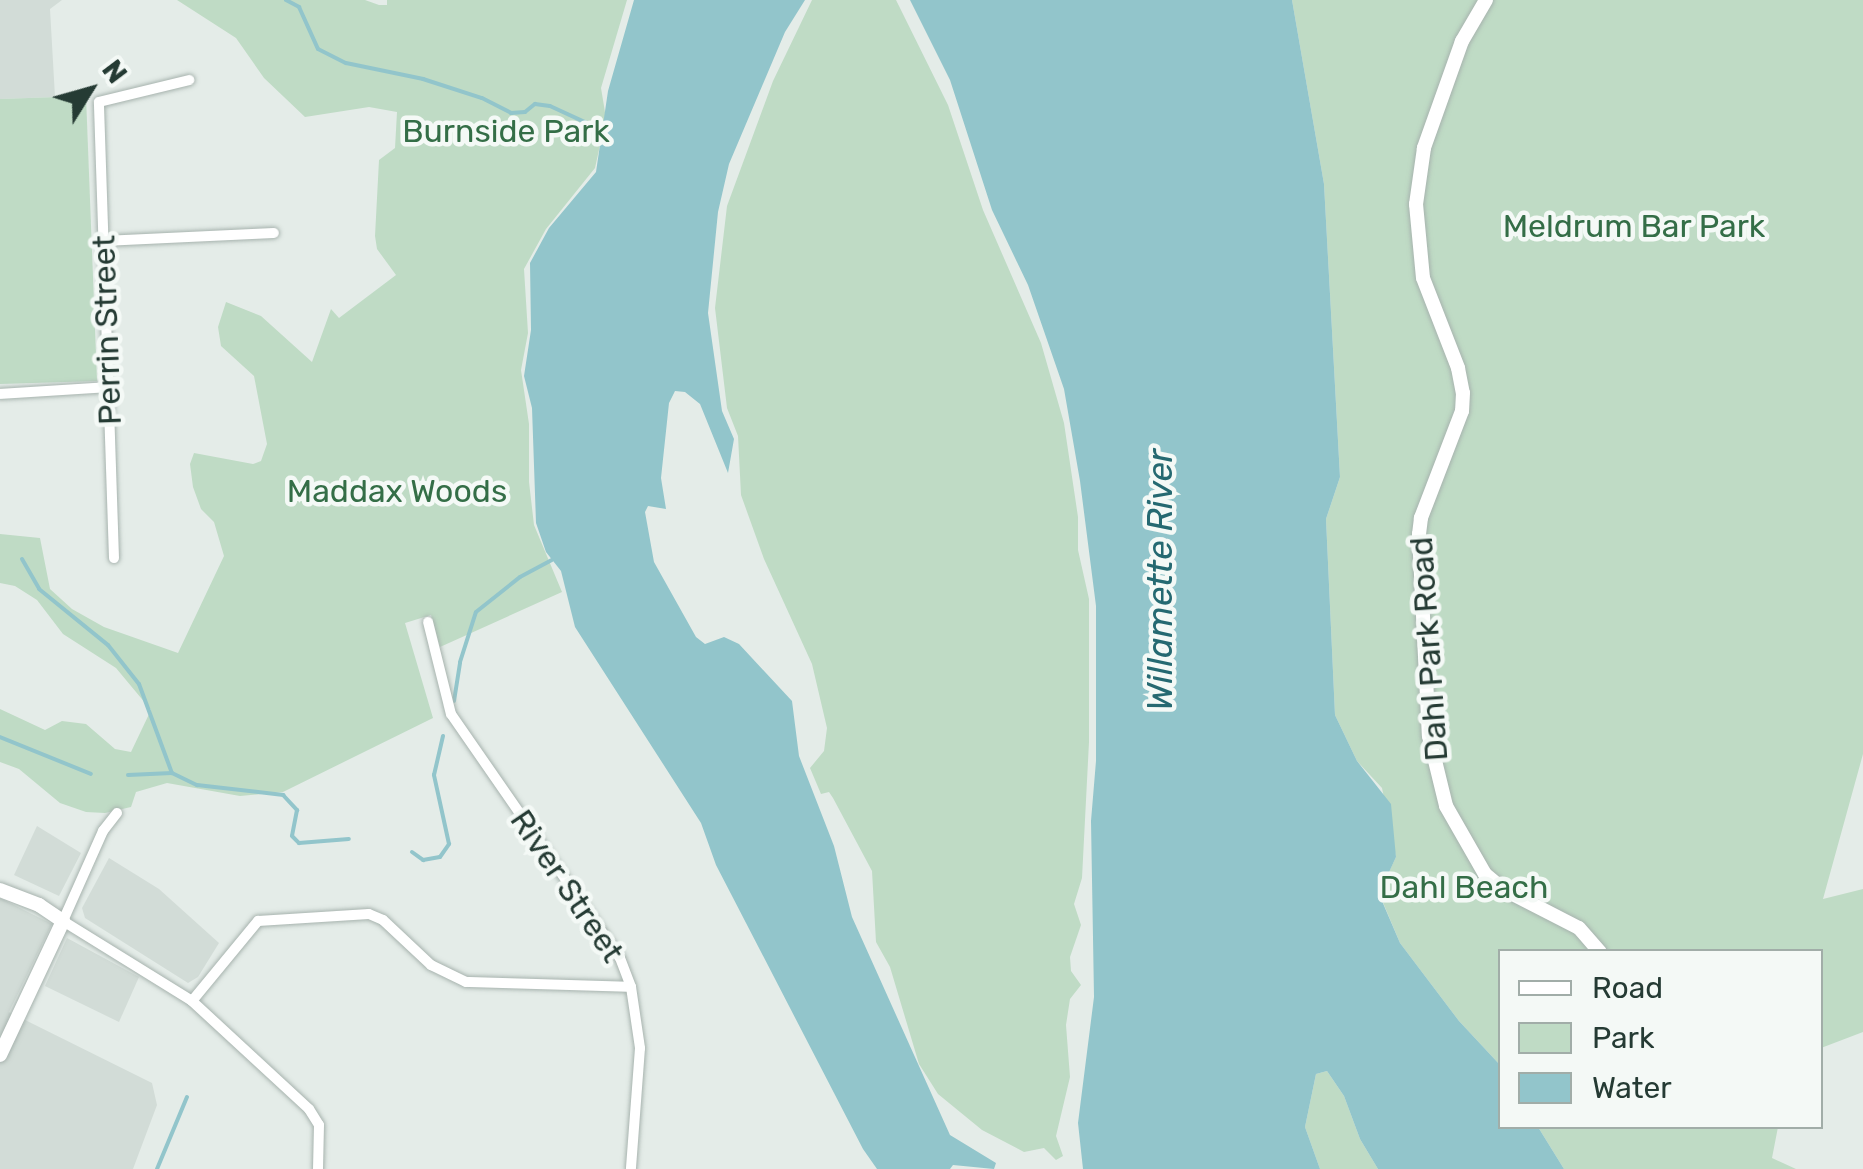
<!DOCTYPE html>
<style>
body{margin:0}
#map{position:relative;width:1863px;height:1169px;overflow:hidden;background:#e4ece8;font-family:Rubik,sans-serif}
div>[style]{position:absolute}
[style*='--x']{left:calc(var(--x)*1px);top:calc(var(--y)*1px);width:calc(var(--w)*1px);rotate:calc(var(--a)*1deg)}
.built>*{inset:0;background:#d2dcd7}
.green>*{inset:0;background:#bfdbc5}
.water>*{inset:0;background:#92c5cb}
.stream>*{height:4px;margin:-2px;padding:0 2px;transform-origin:2px;border-radius:2px;background:#92c5cb}
.roads{filter:drop-shadow(0 0 2px #a7b3ae) drop-shadow(0 0 2px #a7b3ae)}
.minor>*{height:10px;margin:-5px;padding:0 5px;transform-origin:5px;border-radius:5px;background:#fff}
.tertiary>*{height:14px;margin:-7px;padding:0 7px;transform-origin:7px;border-radius:7px;background:#fff}
span{translate:-50% -50%;white-space:nowrap;text-align:center;line-height:1.15;-webkit-text-stroke:9px #f4f9f6;paint-order:stroke}
.park-label{font-size:32px;color:#346e47}
.street-label{font-size:32px;color:#253b34}
.water-label{font-size:35px;color:#256971;font-style:italic}
.legend{position:absolute;left:1498px;top:949px;width:325px;height:180px;box-sizing:border-box;background:#f4f9f6;border:2px solid #a1ada8;margin:0;padding:12px 18px;list-style:none;font-size:30px;color:#253b34}
.legend li{display:flex;align-items:center;gap:20px;height:50px}
.legend b{width:50px;border:2px solid #a1ada8}
.north{position:absolute;left:40px;top:40px;width:100px;height:100px;-webkit-text-stroke:8px #f4f9f6;paint-order:stroke;rotate:53deg;font-size:28px;font-weight:700;line-height:40px;text-align:center;color:#253b34}
.north::after{content:'';display:block;margin:auto;width:35px;height:45px;background:#253b34;clip-path:polygon(50% 0,100% 100%,50% 72%,0 100%)}
</style>
<div id="map">
<div class="built">
<i style="clip-path:polygon(0 0,62px 0,50px 9px,55px 97px,0 99px)"></i>
<i style="clip-path:polygon(37px 826px,81px 853px,59px 896px,14px 875px)"></i>
<i style="clip-path:polygon(109px 858px,159px 889px,219px 943px,198px 977px,188px 983px,85px 918px,82px 908px)"></i>
<i style="clip-path:polygon(0 898px,52px 924px,9px 1012px,152px 1083px,157px 1105px,133px 1169px,0 1169px)"></i>
<i style="clip-path:polygon(67px 938px,139px 977px,119px 1022px,45px 986px)"></i>
</div>
<div class="green">
<i style="clip-path:polygon(177px 0,365px 0,379px 5px,387px 5px,387px 0,627px 0,601px 88px,606px 118px,595px 168px,546px 229px,524px 269px,528px 333px,521px 370px,529px 424px,529px 482px,534px 525px,562px 592px,440px 647px,431px 615px,405px 623px,433px 718px,283px 792px,240px 796px,167px 783px,136px 792px,131px 807px,105px 813px,86px 812px,60px 803px,19px 769px,0 762px,0 709px,45px 730px,62px 721px,86px 724px,115px 749px,131px 752px,151px 710px,116px 668px,63px 634px,37px 600px,15px 586px,0 583px,0 534px,40px 538px,50px 589px,72px 609px,104px 627px,178px 653px,224px 556px,214px 522px,201px 509px,193px 487px,190px 464px,194px 453px,253px 464px,261px 461px,267px 444px,254px 376px,221px 346px,218px 327px,226px 302px,261px 316px,312px 362px,331px 309px,339px 318px,396px 275px,377px 249px,375px 236px,379px 160px,395px 148px,397px 112px,369px 107px,305px 117px,264px 78px,236px 38px)"></i>
<i style="clip-path:polygon(812px 0,896px 0,899px 6px,948px 105px,983px 210px,1041px 343px,1064px 423px,1078px 517px,1078px 550px,1089px 599px,1089px 742px,1082px 878px,1074px 904px,1081px 925px,1070px 957px,1071px 971px,1081px 985px,1070px 999px,1066px 1025px,1070px 1077px,1056px 1136px,1063px 1156px,1056px 1160px,1044px 1148px,1024px 1152px,982px 1130px,938px 1094px,919px 1064px,890px 967px,876px 942px,872px 871px,833px 798px,829px 792px,821px 794px,810px 768px,824px 751px,827px 728px,812px 664px,764px 559px,741px 495px,738px 436px,727px 408px,715px 308px,727px 206px,773px 81px)"></i>
<i style="clip-path:polygon(1292px 0,1863px 0,1863px 754px,1823px 899px,1863px 889px,1863px 1032px,1821px 1048px,1820px 952px,1500px 952px,1500px 1065px,1459px 1021px,1400px 943px,1379px 893px,1396px 857px,1382px 788px,1357px 761px,1335px 715px,1326px 519px,1340px 477px,1324px 184px)"></i>
<i style="clip-path:polygon(86px 96px,97px 381px,0 384px,0 99px)"></i>
<i style="clip-path:polygon(1327px 1071px,1344px 1096px,1360px 1139px,1378px 1169px,1320px 1169px,1305px 1127px,1316px 1074px)"></i>
<i style="clip-path:polygon(1538px 1127px,1778px 1127px,1772px 1158px,1796px 1169px,1564px 1169px)"></i>
</div>
<div class="water">
<i style="clip-path:polygon(634px 0,805px 0,785px 32px,729px 164px,718px 212px,708px 313px,722px 411px,734px 439px,728px 473px,700px 404px,685px 392px,675px 391px,669px 403px,661px 478px,666px 509px,648px 506px,645px 512px,654px 562px,696px 637px,705px 644px,724px 637px,739px 644px,792px 701px,799px 756px,834px 846px,852px 917px,950px 1135px,996px 1163px,994px 1169px,953px 1165px,950px 1169px,877px 1169px,863px 1149px,716px 865px,701px 823px,575px 627px,561px 571px,546px 552px,536px 523px,532px 408px,524px 376px,531px 330px,530px 263px,549px 228px,596px 172px,608px 91px)"></i>
<i style="clip-path:polygon(910px 0,1292px 0,1324px 184px,1340px 477px,1326px 519px,1335px 715px,1357px 761px,1391px 804px,1396px 857px,1379px 894px,1400px 943px,1459px 1021px,1500px 1065px,1500px 1126px,1538px 1127px,1564px 1169px,1378px 1169px,1360px 1139px,1344px 1096px,1327px 1071px,1316px 1074px,1305px 1127px,1320px 1169px,1083px 1169px,1078px 1123px,1094px 997px,1091px 821px,1096px 761px,1096px 606px,1080px 481px,1064px 389px,1028px 285px,992px 210px,950px 80px)"></i>
</div>
<div class="stream">
<i style="--x:286;--y:0;--w:15;--a:28"></i>
<i style="--x:299;--y:7;--w:46;--a:65.7"></i>
<i style="--x:318;--y:49;--w:31;--a:27"></i>
<i style="--x:346;--y:63;--w:79;--a:11.7"></i>
<i style="--x:423;--y:79;--w:62;--a:17.9"></i>
<i style="--x:482;--y:98;--w:33;--a:27"></i>
<i style="--x:511;--y:113;--w:14;--a:-4"></i>
<i style="--x:525;--y:112;--w:13;--a:-39"></i>
<i style="--x:535;--y:104;--w:15;--a:8"></i>
<i style="--x:550;--y:106;--w:60;--a:24.8"></i>
<i style="--x:22;--y:559;--w:34;--a:60"></i>
<i style="--x:39;--y:589;--w:89;--a:39.1"></i>
<i style="--x:108;--y:645;--w:50;--a:51.5"></i>
<i style="--x:139;--y:684;--w:95;--a:69.7"></i>
<i style="--x:454;--y:701;--w:39;--a:-81"></i>
<i style="--x:460;--y:662;--w:52;--a:-72.3"></i>
<i style="--x:476;--y:612;--w:56;--a:-38.5"></i>
<i style="--x:520;--y:577;--w:36;--a:-28"></i>
<i style="--x:0;--y:737;--w:98;--a:22.1"></i>
<i style="--x:128;--y:775;--w:44;--a:-2.6"></i>
<i style="--x:172;--y:773;--w:28;--a:26"></i>
<i style="--x:197;--y:785;--w:87;--a:6.6"></i>
<i style="--x:283;--y:795;--w:21;--a:47"></i>
<i style="--x:297;--y:810;--w:26;--a:101"></i>
<i style="--x:292;--y:836;--w:10;--a:45"></i>
<i style="--x:299;--y:843;--w:50;--a:-4.6"></i>
<i style="--x:412;--y:852;--w:14;--a:36"></i>
<i style="--x:423;--y:860;--w:17;--a:-10"></i>
<i style="--x:440;--y:857;--w:16;--a:-55"></i>
<i style="--x:449;--y:844;--w:71;--a:-102.3"></i>
<i style="--x:434;--y:775;--w:40;--a:-77"></i>
<i style="--x:157;--y:1169;--w:78;--a:-67.4"></i>
</div>
<div class="roads">
<div class="minor">
<i style="--x:103;--y:241;--w:171;--a:-2.7"></i>
<i style="--x:0;--y:394;--w:109;--a:-3.7"></i>
<i style="--x:114;--y:558;--w:456;--a:-91.9"></i>
<i style="--x:99;--y:102;--w:93;--a:-13.7"></i>
<i style="--x:428;--y:622;--w:95;--a:76"></i>
<i style="--x:451;--y:714;--w:297;--a:55.3"></i>
<i style="--x:620;--y:958;--w:31;--a:69"></i>
<i style="--x:631;--y:987;--w:62;--a:81.6"></i>
<i style="--x:640;--y:1048;--w:121;--a:94.3"></i>
<i style="--x:117;--y:813;--w:23;--a:128"></i>
<i style="--x:103;--y:831;--w:98;--a:114"></i>
<i style="--x:63;--y:921;--w:152;--a:31.8"></i>
<i style="--x:192;--y:1001;--w:159;--a:42.7"></i>
<i style="--x:309;--y:1109;--w:19;--a:58"></i>
<i style="--x:319;--y:1125;--w:44;--a:91.3"></i>
<i style="--x:192;--y:1001;--w:104;--a:-50.5"></i>
<i style="--x:258;--y:921;--w:111;--a:-3.6"></i>
<i style="--x:369;--y:914;--w:15;--a:23"></i>
<i style="--x:383;--y:920;--w:66;--a:43.2"></i>
<i style="--x:431;--y:965;--w:39;--a:26"></i>
<i style="--x:466;--y:982;--w:165;--a:1.7"></i>
</div>
<div class="tertiary">
<i style="--x:1486;--y:0;--w:48;--a:120.3"></i>
<i style="--x:1462;--y:41;--w:114;--a:109.6"></i>
<i style="--x:1424;--y:148;--w:57;--a:98.1"></i>
<i style="--x:1416;--y:204;--w:74;--a:84.6"></i>
<i style="--x:1423;--y:278;--w:97;--a:68.7"></i>
<i style="--x:1458;--y:368;--w:25;--a:79"></i>
<i style="--x:1463;--y:393;--w:18;--a:93"></i>
<i style="--x:1462;--y:411;--w:115;--a:111"></i>
<i style="--x:1421;--y:518;--w:16;--a:97"></i>
<i style="--x:1419;--y:534;--w:202;--a:87.2"></i>
<i style="--x:1429;--y:736;--w:72;--a:76.3"></i>
<i style="--x:1446;--y:806;--w:78;--a:60.2"></i>
<i style="--x:1485;--y:874;--w:23;--a:40"></i>
<i style="--x:1503;--y:889;--w:85;--a:27.2"></i>
<i style="--x:1579;--y:928;--w:32;--a:49"></i>
<i style="--x:0;--y:890;--w:42;--a:21"></i>
<i style="--x:39;--y:905;--w:29;--a:34"></i>
<i style="--x:63;--y:921;--w:148;--a:115.2"></i>
</div>
</div>
<div class="park-label">
<span style="left:506px;top:131px">Burnside Park</span>
<span style="left:1634px;top:226px">Meldrum Bar Park</span>
<span style="left:397px;top:491px">Maddax Woods</span>
<span style="left:1464px;top:887px">Dahl Beach</span>
</div>
<div class="street-label">
<span style="left:107px;top:330px;rotate:-92deg">Perrin Street</span>
<span style="left:1429px;top:649px;rotate:-94deg">Dahl Park Road</span>
<span style="left:567px;top:886px;rotate:56deg">River Street</span>
</div>
<div class="water-label">
<span style="left:1160px;top:580px;rotate:-90deg">Willamette River</span>
</div>
<ul class="legend">
<li><b style="height:12px;background:#fff"></b>Road</li>
<li><b style="height:28px;background:#bfdbc5"></b>Park</li>
<li><b style="height:28px;background:#92c5cb"></b>Water</li>
</ul>
<div class="north">N</div>
</div>
